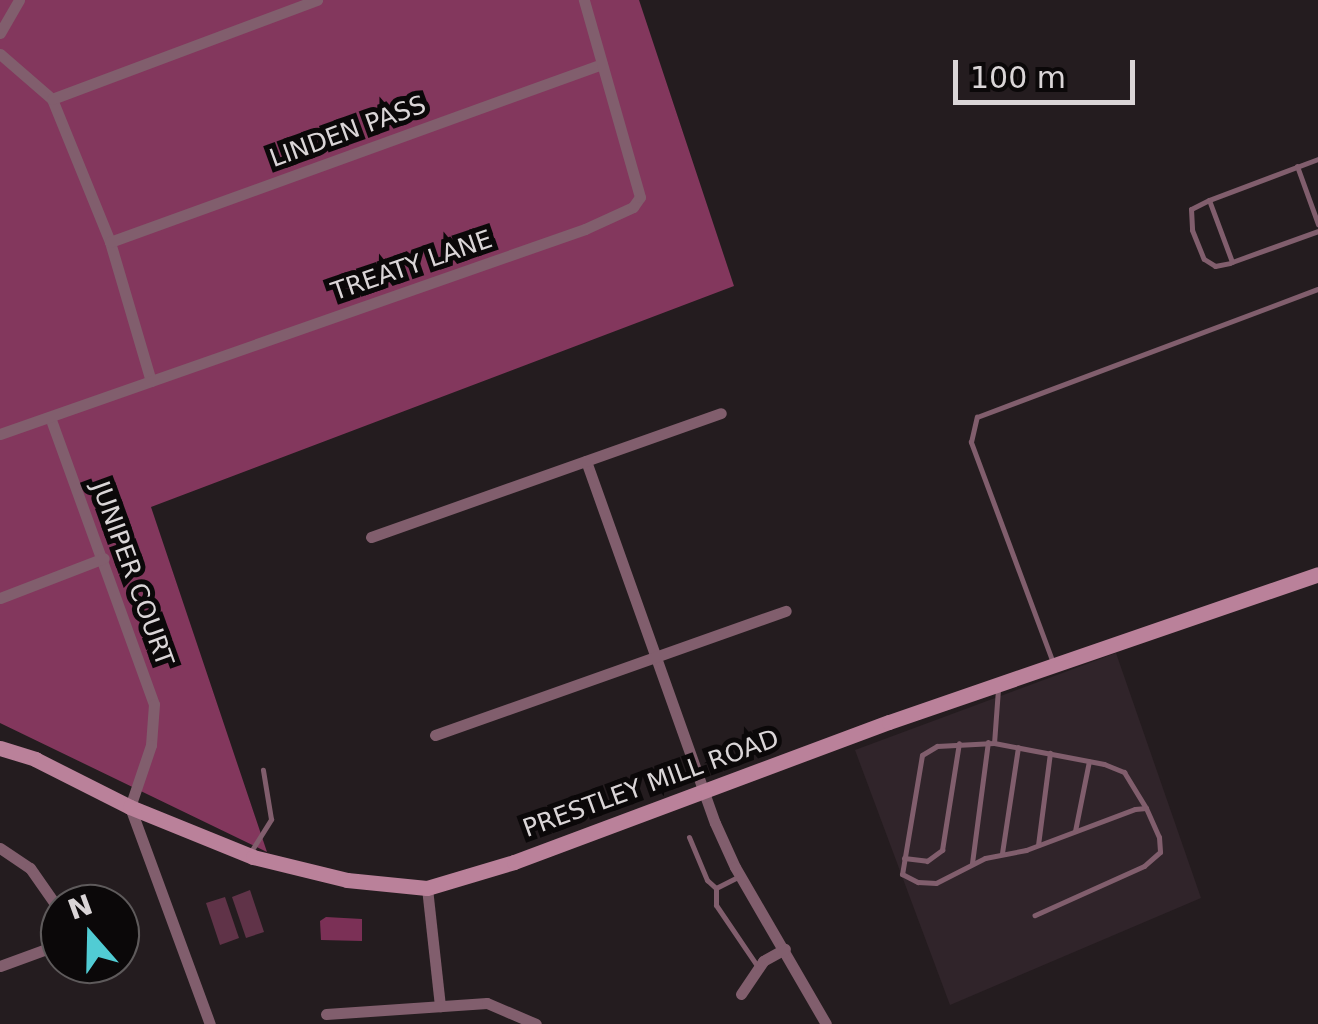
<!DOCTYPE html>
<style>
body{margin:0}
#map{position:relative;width:1318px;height:1024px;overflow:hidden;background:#241c1f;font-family:"DejaVu Sans",sans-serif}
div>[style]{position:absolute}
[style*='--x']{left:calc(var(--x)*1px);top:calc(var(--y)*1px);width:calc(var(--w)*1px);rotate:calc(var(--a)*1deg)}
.built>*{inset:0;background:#30242a}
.green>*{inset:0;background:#603348}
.forest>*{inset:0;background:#83375d}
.water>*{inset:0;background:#7b3056}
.lane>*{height:5px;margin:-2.5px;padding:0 2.5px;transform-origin:2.5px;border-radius:2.5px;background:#815e6d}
.street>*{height:11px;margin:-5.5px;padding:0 5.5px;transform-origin:5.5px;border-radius:5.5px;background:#815e6d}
.secondary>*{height:15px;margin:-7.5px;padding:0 7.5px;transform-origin:7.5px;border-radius:7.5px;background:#ba819a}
span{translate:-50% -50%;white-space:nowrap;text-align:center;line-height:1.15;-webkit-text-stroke:10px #0b0809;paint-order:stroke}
.street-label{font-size:25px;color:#dad5d7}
.north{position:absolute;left:40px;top:884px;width:100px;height:100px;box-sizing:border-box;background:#0b0809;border:2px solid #5e5a5b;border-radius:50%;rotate:340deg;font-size:28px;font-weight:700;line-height:40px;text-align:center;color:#dad5d7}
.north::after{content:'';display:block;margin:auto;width:35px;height:45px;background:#51ccd4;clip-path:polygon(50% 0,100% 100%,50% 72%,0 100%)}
.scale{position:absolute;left:953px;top:60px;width:182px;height:45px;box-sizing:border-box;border:5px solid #dad5d7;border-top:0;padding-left:12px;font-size:30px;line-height:35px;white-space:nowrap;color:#dad5d7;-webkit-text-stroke:8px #0b0809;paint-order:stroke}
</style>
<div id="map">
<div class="built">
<i style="clip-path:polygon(1116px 653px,1201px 898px,950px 1005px,855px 750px)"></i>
</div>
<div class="green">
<i style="clip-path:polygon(250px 890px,264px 932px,246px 938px,232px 897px)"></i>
<i style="clip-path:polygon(225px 897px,239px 938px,220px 945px,206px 903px)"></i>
</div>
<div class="forest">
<i style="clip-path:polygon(0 0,639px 0,734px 286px,151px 507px,267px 852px,0 723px)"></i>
</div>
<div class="water">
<i style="clip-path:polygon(326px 917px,362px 919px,362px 941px,321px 940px,320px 921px)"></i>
</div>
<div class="lane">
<i style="--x:1318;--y:159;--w:116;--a:159.4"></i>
<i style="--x:1209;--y:200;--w:66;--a:69.6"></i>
<i style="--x:1232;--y:262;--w:91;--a:-19.8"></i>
<i style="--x:1297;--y:166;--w:62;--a:70.1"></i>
<i style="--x:1209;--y:200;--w:20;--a:153"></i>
<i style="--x:1191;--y:209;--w:21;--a:87"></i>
<i style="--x:1192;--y:230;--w:31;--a:68"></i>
<i style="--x:1204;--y:259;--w:13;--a:32"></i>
<i style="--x:1215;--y:266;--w:15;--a:-11"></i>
<i style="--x:1052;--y:660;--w:233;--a:-110.4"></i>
<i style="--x:971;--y:442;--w:26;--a:-77"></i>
<i style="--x:977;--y:417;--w:364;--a:-20.6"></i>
<i style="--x:998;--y:689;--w:54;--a:94.2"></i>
<i style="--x:994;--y:743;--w:57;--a:177"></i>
<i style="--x:937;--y:746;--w:17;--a:149"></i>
<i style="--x:922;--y:755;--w:121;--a:99.5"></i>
<i style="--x:902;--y:874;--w:18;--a:27"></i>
<i style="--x:918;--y:882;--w:18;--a:3"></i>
<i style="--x:936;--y:883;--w:55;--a:-27"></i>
<i style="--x:985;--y:858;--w:42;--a:-11"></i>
<i style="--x:1026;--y:850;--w:116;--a:-20.6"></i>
<i style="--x:1135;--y:809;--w:11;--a:-5"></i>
<i style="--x:1146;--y:808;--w:32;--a:66"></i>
<i style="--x:1159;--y:837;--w:15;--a:86"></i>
<i style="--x:1160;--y:852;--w:21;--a:139"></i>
<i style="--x:1144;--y:866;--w:120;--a:155.8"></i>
<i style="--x:994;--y:743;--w:112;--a:10.8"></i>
<i style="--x:1104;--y:764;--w:22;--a:22"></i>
<i style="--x:1124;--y:772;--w:42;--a:58.6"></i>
<i style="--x:1075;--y:831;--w:71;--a:-78.7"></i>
<i style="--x:689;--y:837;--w:47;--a:67.3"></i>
<i style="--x:707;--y:880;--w:12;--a:42"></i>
<i style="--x:716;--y:888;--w:25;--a:-27"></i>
<i style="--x:1038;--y:845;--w:93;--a:-82.6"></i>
<i style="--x:250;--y:853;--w:40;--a:-58"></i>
<i style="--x:271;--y:819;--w:50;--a:-99.3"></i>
<i style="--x:1002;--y:853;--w:107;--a:-81.4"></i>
<i style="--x:904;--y:858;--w:23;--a:7"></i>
<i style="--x:927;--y:861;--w:19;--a:-36"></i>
<i style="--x:942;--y:850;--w:108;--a:-81"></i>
<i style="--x:972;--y:863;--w:122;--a:-82.5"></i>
<i style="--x:716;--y:888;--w:17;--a:90"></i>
<i style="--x:716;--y:905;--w:75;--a:55.9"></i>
</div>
<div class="street">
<i style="--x:0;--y:33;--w:38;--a:-60"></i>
<i style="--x:0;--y:54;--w:69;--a:40.9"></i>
<i style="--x:52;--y:99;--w:154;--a:67.9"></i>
<i style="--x:110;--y:242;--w:145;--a:73.6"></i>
<i style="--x:52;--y:99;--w:283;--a:-20.5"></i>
<i style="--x:110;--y:242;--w:523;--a:-19.89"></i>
<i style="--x:50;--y:417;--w:305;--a:70.1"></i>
<i style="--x:154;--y:704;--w:41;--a:94.2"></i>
<i style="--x:151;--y:745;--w:65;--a:108.7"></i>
<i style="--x:130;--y:807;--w:231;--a:69.8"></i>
<i style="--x:0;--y:434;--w:620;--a:-19.31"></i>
<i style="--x:585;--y:229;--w:53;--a:-24.6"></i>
<i style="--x:633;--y:207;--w:12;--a:-55"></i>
<i style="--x:640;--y:197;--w:205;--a:-105.9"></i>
<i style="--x:586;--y:461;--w:384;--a:70.4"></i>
<i style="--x:715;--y:823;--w:48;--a:65.6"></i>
<i style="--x:735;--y:867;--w:181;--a:59.9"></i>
<i style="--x:371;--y:537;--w:371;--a:-19.5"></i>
<i style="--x:0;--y:598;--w:111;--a:-21"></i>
<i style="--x:435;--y:735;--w:372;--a:-19.5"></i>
<i style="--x:0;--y:848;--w:36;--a:34"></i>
<i style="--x:30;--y:868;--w:52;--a:55.1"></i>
<i style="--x:427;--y:888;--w:119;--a:83.7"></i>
<i style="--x:0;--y:966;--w:64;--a:-20.1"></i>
<i style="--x:741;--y:994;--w:40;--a:-56"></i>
<i style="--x:763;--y:961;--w:25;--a:-29"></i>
<i style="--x:326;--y:1014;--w:161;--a:-3.9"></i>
<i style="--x:487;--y:1003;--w:53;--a:23.2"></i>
</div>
<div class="secondary">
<i style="--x:0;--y:748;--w:37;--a:17"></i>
<i style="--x:35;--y:759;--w:106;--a:26.8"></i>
<i style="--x:130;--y:807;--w:133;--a:22.1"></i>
<i style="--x:253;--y:857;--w:97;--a:13.7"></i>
<i style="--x:347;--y:880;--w:80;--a:5.7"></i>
<i style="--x:427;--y:888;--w:91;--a:-16.6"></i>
<i style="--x:514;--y:862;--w:400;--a:-20.5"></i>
<i style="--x:889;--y:722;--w:454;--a:-19"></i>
</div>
<div class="street-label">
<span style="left:348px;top:132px;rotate:-20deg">LINDEN PASS</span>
<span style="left:412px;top:266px;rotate:-19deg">TREATY LANE</span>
<span style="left:132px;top:574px;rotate:70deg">JUNIPER COURT</span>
<span style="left:651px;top:784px;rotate:-20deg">PRESTLEY MILL ROAD</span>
</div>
<div class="north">N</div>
<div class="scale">100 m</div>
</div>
